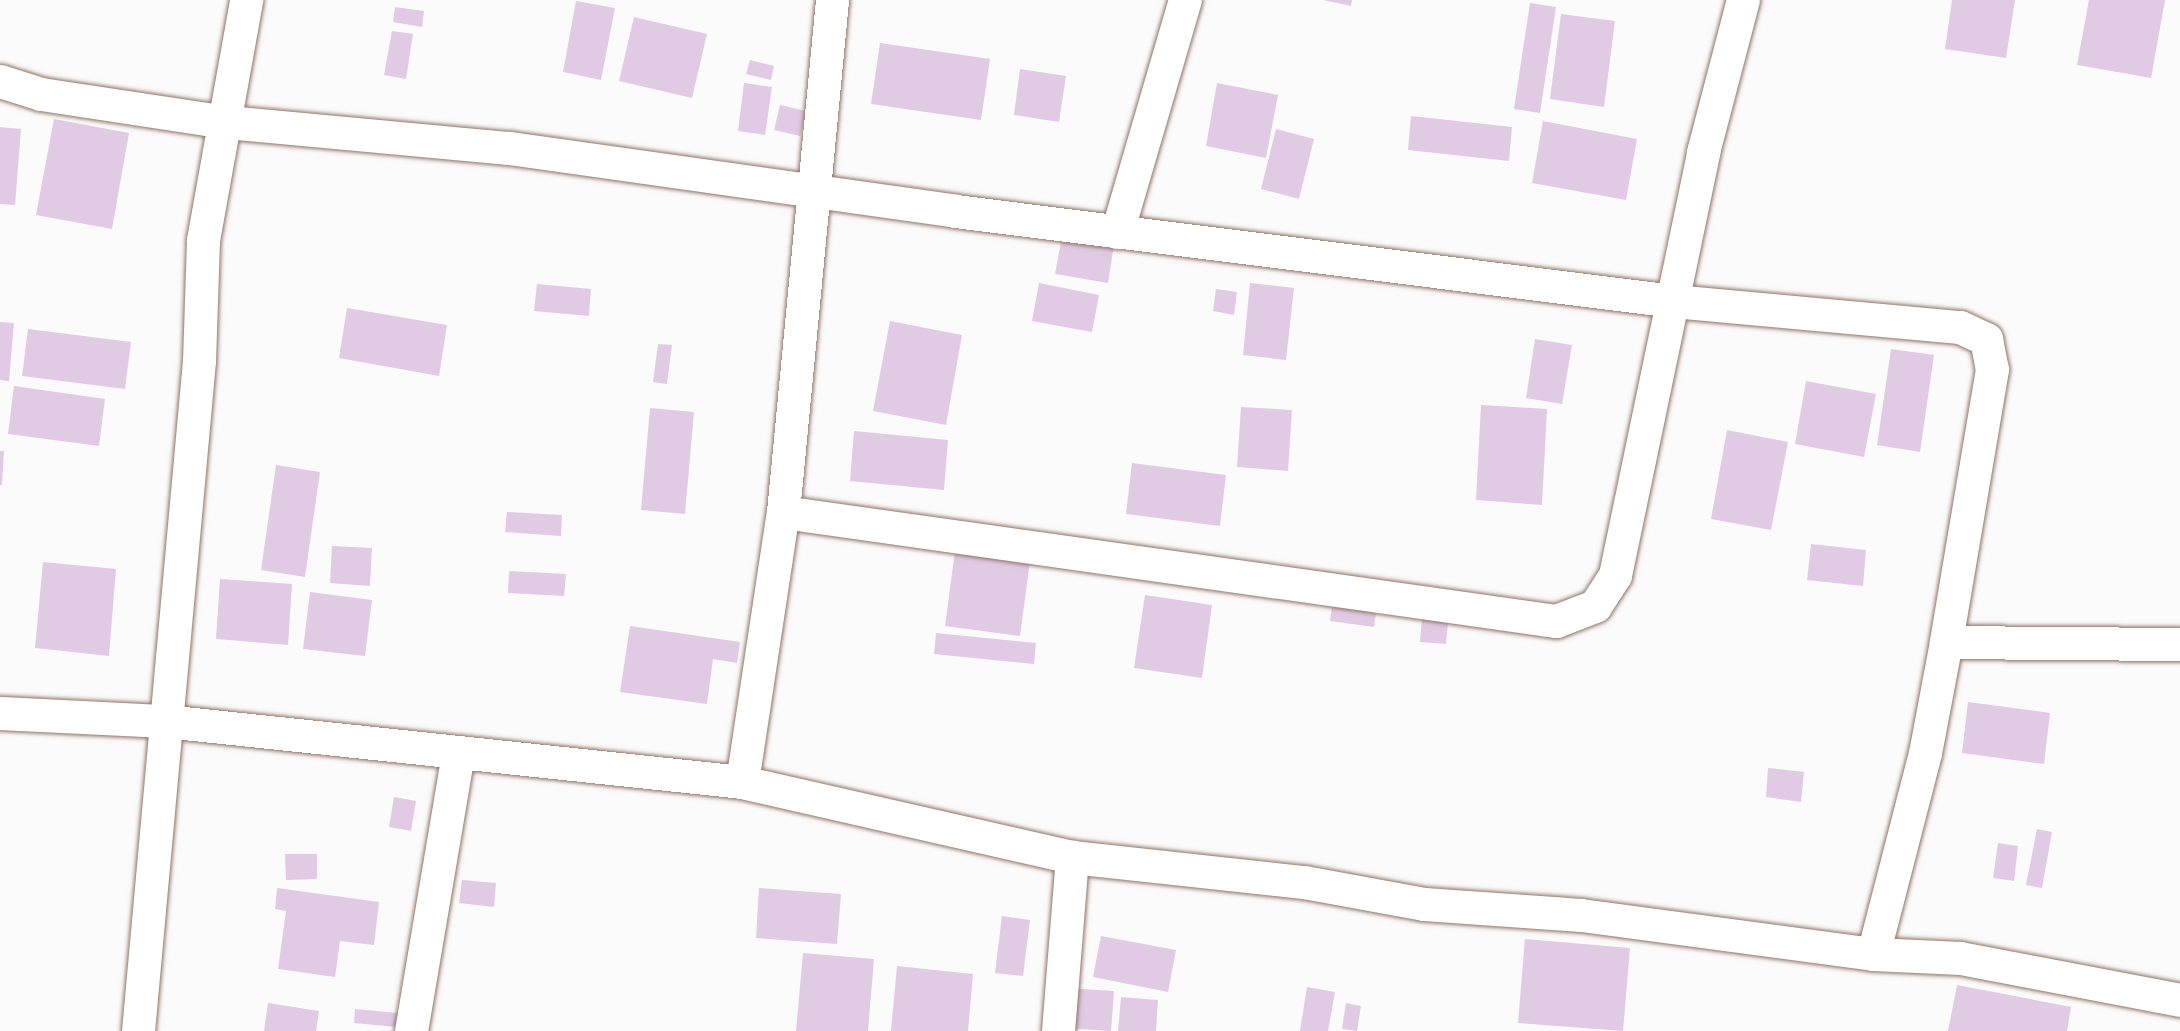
<!DOCTYPE html>
<style>
body{margin:0}
#map{position:relative;width:2180px;height:1031px;overflow:hidden;background:#fbfbfb;font-family:"Golos Text",sans-serif}
div>[style]{position:absolute}
[style*='--x']{left:calc(var(--x)*1px);top:calc(var(--y)*1px);width:calc(var(--w)*1px);rotate:calc(var(--a)*1deg)}
.building>*{inset:0;background:#e0cae4}
.roads{filter:drop-shadow(0 0 2px #907364) drop-shadow(0 0 2px #907364)}
.minor>*{height:33px;margin:-16.5px;padding:0 16.5px;transform-origin:16.5px;border-radius:16.5px;background:#fff}
span{translate:-50% -50%;white-space:nowrap;text-align:center;line-height:1.15;-webkit-text-stroke:4.5px #fbfbfb;paint-order:stroke}
</style>
<div id="map">
<div class="building">
<i style="clip-path:polygon(1323px 0,1352px 0,1351px 6px)"></i>
<i style="clip-path:polygon(1952px 0,2015px 0,2006px 58px,1945px 49px)"></i>
<i style="clip-path:polygon(2089px 0,2165px 0,2151px 78px,2077px 65px)"></i>
<i style="clip-path:polygon(576px 1px,615px 8px,601px 80px,563px 72px)"></i>
<i style="clip-path:polygon(1530px 3px,1556px 7px,1540px 113px,1514px 109px)"></i>
<i style="clip-path:polygon(395px 7px,424px 11px,422px 27px,393px 22px)"></i>
<i style="clip-path:polygon(1561px 14px,1615px 21px,1604px 107px,1550px 99px)"></i>
<i style="clip-path:polygon(634px 17px,707px 34px,692px 98px,619px 81px)"></i>
<i style="clip-path:polygon(392px 31px,413px 34px,406px 79px,384px 75px)"></i>
<i style="clip-path:polygon(880px 43px,990px 59px,981px 120px,871px 104px)"></i>
<i style="clip-path:polygon(750px 60px,774px 66px,771px 80px,746px 74px)"></i>
<i style="clip-path:polygon(1020px 69px,1066px 76px,1059px 122px,1014px 115px)"></i>
<i style="clip-path:polygon(744px 83px,772px 87px,765px 135px,738px 131px)"></i>
<i style="clip-path:polygon(1217px 83px,1278px 95px,1266px 158px,1206px 146px)"></i>
<i style="clip-path:polygon(780px 105px,806px 111px,800px 136px,774px 130px)"></i>
<i style="clip-path:polygon(1411px 116px,1512px 127px,1509px 161px,1408px 150px)"></i>
<i style="clip-path:polygon(54px 119px,129px 133px,112px 229px,36px 215px)"></i>
<i style="clip-path:polygon(1543px 121px,1637px 139px,1626px 200px,1532px 183px)"></i>
<i style="clip-path:polygon(0 127px,21px 129px,15px 205px,0 204px)"></i>
<i style="clip-path:polygon(1276px 129px,1314px 139px,1299px 199px,1261px 189px)"></i>
<i style="clip-path:polygon(1062px 236px,1114px 245px,1108px 283px,1055px 274px)"></i>
<i style="clip-path:polygon(1039px 283px,1099px 295px,1092px 332px,1032px 321px)"></i>
<i style="clip-path:polygon(1250px 283px,1294px 288px,1286px 360px,1243px 355px)"></i>
<i style="clip-path:polygon(537px 284px,591px 289px,589px 316px,534px 311px)"></i>
<i style="clip-path:polygon(1216px 289px,1237px 292px,1234px 315px,1213px 311px)"></i>
<i style="clip-path:polygon(347px 308px,447px 325px,439px 376px,339px 358px)"></i>
<i style="clip-path:polygon(890px 321px,962px 335px,946px 425px,873px 411px)"></i>
<i style="clip-path:polygon(0 322px,14px 323px,9px 381px,0 380px)"></i>
<i style="clip-path:polygon(28px 329px,131px 342px,125px 389px,22px 376px)"></i>
<i style="clip-path:polygon(1535px 339px,1572px 345px,1562px 404px,1526px 398px)"></i>
<i style="clip-path:polygon(658px 344px,672px 345px,667px 384px,653px 382px)"></i>
<i style="clip-path:polygon(1891px 349px,1934px 355px,1920px 452px,1877px 445px)"></i>
<i style="clip-path:polygon(1806px 381px,1876px 394px,1864px 457px,1795px 444px)"></i>
<i style="clip-path:polygon(14px 386px,105px 399px,99px 446px,8px 434px)"></i>
<i style="clip-path:polygon(1481px 405px,1547px 409px,1542px 505px,1476px 500px)"></i>
<i style="clip-path:polygon(1241px 407px,1292px 410px,1288px 471px,1237px 467px)"></i>
<i style="clip-path:polygon(650px 408px,694px 412px,685px 514px,641px 510px)"></i>
<i style="clip-path:polygon(1727px 430px,1788px 442px,1771px 530px,1711px 519px)"></i>
<i style="clip-path:polygon(854px 431px,948px 440px,944px 490px,850px 481px)"></i>
<i style="clip-path:polygon(0 451px,4px 451px,2px 485px,0 485px)"></i>
<i style="clip-path:polygon(1132px 463px,1226px 475px,1220px 526px,1126px 514px)"></i>
<i style="clip-path:polygon(276px 465px,320px 472px,305px 577px,261px 570px)"></i>
<i style="clip-path:polygon(507px 512px,562px 515px,561px 536px,505px 532px)"></i>
<i style="clip-path:polygon(1811px 544px,1866px 550px,1863px 586px,1807px 580px)"></i>
<i style="clip-path:polygon(332px 546px,372px 548px,370px 586px,330px 583px)"></i>
<i style="clip-path:polygon(955px 551px,1030px 561px,1020px 636px,945px 626px)"></i>
<i style="clip-path:polygon(43px 562px,116px 569px,109px 656px,35px 648px)"></i>
<i style="clip-path:polygon(509px 571px,566px 574px,564px 596px,508px 593px)"></i>
<i style="clip-path:polygon(220px 579px,292px 584px,288px 645px,216px 639px)"></i>
<i style="clip-path:polygon(310px 592px,372px 600px,365px 656px,303px 649px)"></i>
<i style="clip-path:polygon(1334px 593px,1378px 599px,1374px 627px,1330px 621px)"></i>
<i style="clip-path:polygon(1145px 595px,1212px 605px,1202px 678px,1134px 668px)"></i>
<i style="clip-path:polygon(1422px 619px,1448px 622px,1446px 644px,1420px 642px)"></i>
<i style="clip-path:polygon(630px 626px,740px 642px,737px 663px,713px 659px,707px 704px,620px 692px)"></i>
<i style="clip-path:polygon(936px 633px,1036px 643px,1034px 664px,934px 654px)"></i>
<i style="clip-path:polygon(1968px 702px,2050px 713px,2044px 764px,1962px 753px)"></i>
<i style="clip-path:polygon(1768px 768px,1804px 772px,1801px 802px,1766px 797px)"></i>
<i style="clip-path:polygon(394px 797px,416px 801px,411px 831px,389px 827px)"></i>
<i style="clip-path:polygon(2037px 829px,2052px 832px,2042px 888px,2026px 885px)"></i>
<i style="clip-path:polygon(1998px 843px,2018px 846px,2014px 881px,1993px 878px)"></i>
<i style="clip-path:polygon(285px 854px,317px 854px,317px 879px,286px 880px)"></i>
<i style="clip-path:polygon(462px 880px,496px 883px,494px 907px,459px 903px)"></i>
<i style="clip-path:polygon(277px 888px,379px 902px,374px 945px,340px 941px,335px 977px,278px 969px,286px 911px,275px 909px)"></i>
<i style="clip-path:polygon(759px 888px,841px 894px,837px 944px,756px 938px)"></i>
<i style="clip-path:polygon(1002px 916px,1030px 920px,1023px 976px,995px 973px)"></i>
<i style="clip-path:polygon(1101px 936px,1176px 950px,1168px 992px,1093px 977px)"></i>
<i style="clip-path:polygon(1525px 939px,1630px 948px,1623px 1031px,1518px 1023px)"></i>
<i style="clip-path:polygon(803px 953px,874px 959px,868px 1031px,796px 1031px)"></i>
<i style="clip-path:polygon(897px 966px,973px 974px,968px 1031px,891px 1031px)"></i>
<i style="clip-path:polygon(1957px 985px,2071px 1007px,2067px 1031px,1948px 1031px)"></i>
<i style="clip-path:polygon(1307px 987px,1335px 992px,1328px 1031px,1300px 1031px)"></i>
<i style="clip-path:polygon(1065px 988px,1114px 991px,1111px 1031px,1063px 1028px)"></i>
<i style="clip-path:polygon(1121px 997px,1158px 1000px,1156px 1031px,1118px 1031px)"></i>
<i style="clip-path:polygon(268px 1003px,319px 1011px,316px 1031px,264px 1031px)"></i>
<i style="clip-path:polygon(1346px 1003px,1361px 1006px,1357px 1031px,1342px 1029px)"></i>
<i style="clip-path:polygon(355px 1009px,398px 1013px,396px 1027px,354px 1023px)"></i>
</div>
<div class="roads">
<div class="minor">
<i style="--x:0;--y:81;--w:43;--a:17.6"></i>
<i style="--x:41;--y:94;--w:188;--a:8.6"></i>
<i style="--x:227;--y:122;--w:283;--a:5.3"></i>
<i style="--x:509;--y:148;--w:450;--a:8"></i>
<i style="--x:955;--y:211;--w:724;--a:7.14"></i>
<i style="--x:1673;--y:301;--w:288;--a:5.2"></i>
<i style="--x:1960;--y:327;--w:29;--a:25"></i>
<i style="--x:1986;--y:339;--w:31;--a:79"></i>
<i style="--x:1992;--y:369;--w:277;--a:99.6"></i>
<i style="--x:1117;--y:232;--w:242;--a:-73.7"></i>
<i style="--x:783;--y:512;--w:781;--a:8.03"></i>
<i style="--x:1556;--y:621;--w:42;--a:-21"></i>
<i style="--x:1595;--y:606;--w:37;--a:-57"></i>
<i style="--x:1615;--y:575;--w:432;--a:-78.2"></i>
<i style="--x:1703;--y:152;--w:157;--a:-75.3"></i>
<i style="--x:0;--y:713;--w:165;--a:2.8"></i>
<i style="--x:165;--y:721;--w:580;--a:6.03"></i>
<i style="--x:742;--y:782;--w:338;--a:12.8"></i>
<i style="--x:1072;--y:857;--w:233;--a:6.2"></i>
<i style="--x:1304;--y:882;--w:122;--a:10.4"></i>
<i style="--x:1424;--y:904;--w:157;--a:4"></i>
<i style="--x:1581;--y:915;--w:295;--a:7.6"></i>
<i style="--x:1873;--y:954;--w:87;--a:2.6"></i>
<i style="--x:1960;--y:958;--w:224;--a:10.8"></i>
<i style="--x:742;--y:782;--w:273;--a:-81.4"></i>
<i style="--x:783;--y:512;--w:514;--a:-84.53"></i>
<i style="--x:1873;--y:954;--w:208;--a:-75.5"></i>
<i style="--x:1925;--y:753;--w:113;--a:-79.3"></i>
<i style="--x:1946;--y:642;--w:234;--a:0.5"></i>
<i style="--x:138;--y:1031;--w:673;--a:-84.8"></i>
<i style="--x:199;--y:361;--w:121;--a:-88.1"></i>
<i style="--x:203;--y:240;--w:244;--a:-79.8"></i>
<i style="--x:411;--y:1031;--w:282;--a:-80.4"></i>
<i style="--x:1058;--y:1031;--w:175;--a:-85.4"></i>
</div>
</div>
</div>
